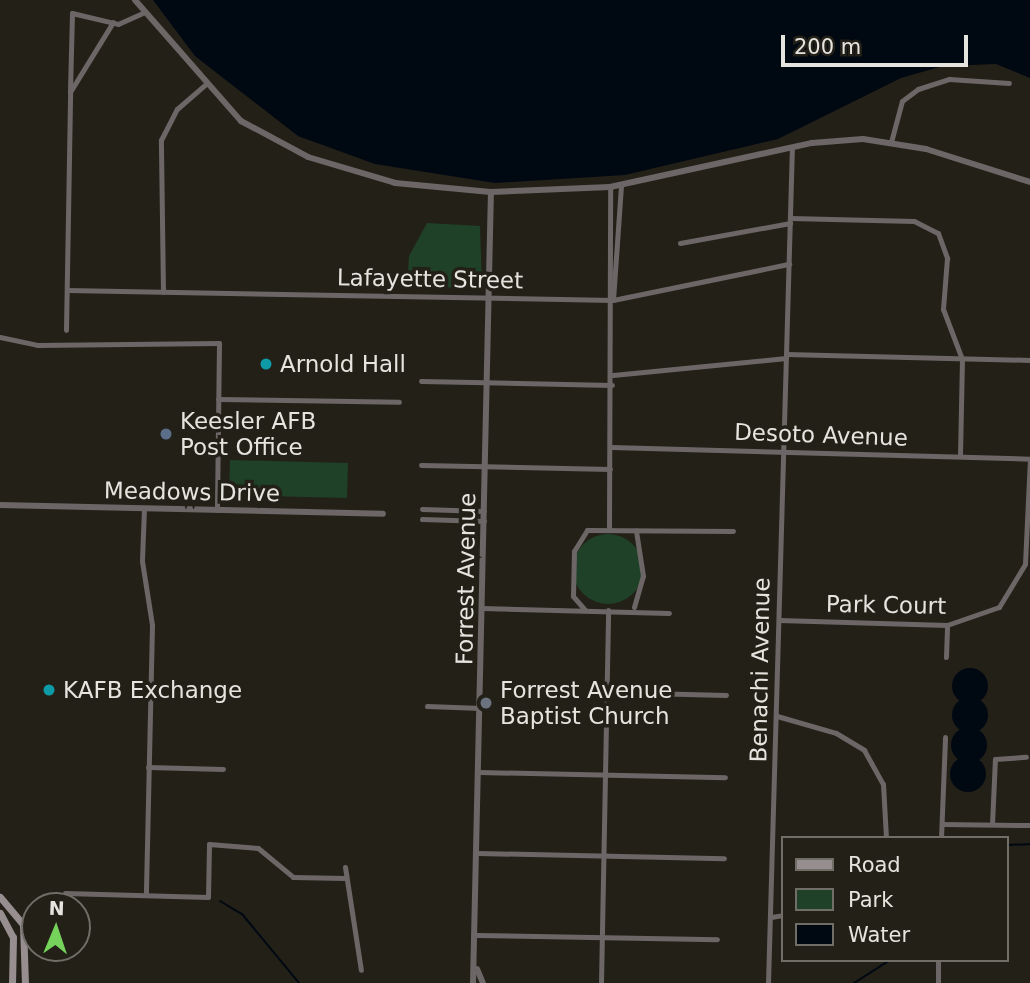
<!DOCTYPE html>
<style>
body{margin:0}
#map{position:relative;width:1030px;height:983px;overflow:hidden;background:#232018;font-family:"DejaVu Sans",sans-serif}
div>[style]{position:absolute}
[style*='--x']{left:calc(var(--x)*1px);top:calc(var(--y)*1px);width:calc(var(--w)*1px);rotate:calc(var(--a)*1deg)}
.green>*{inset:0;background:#1f4127}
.round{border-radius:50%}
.water>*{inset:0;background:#000812}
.stream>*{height:2px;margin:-1px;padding:0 1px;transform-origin:1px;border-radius:1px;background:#000812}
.minor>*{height:5px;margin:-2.5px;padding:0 2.5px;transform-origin:2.5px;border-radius:2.5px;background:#6c6667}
.tertiary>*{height:6px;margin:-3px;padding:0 3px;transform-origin:3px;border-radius:3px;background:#6c6667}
.secondary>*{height:7px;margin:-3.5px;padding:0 3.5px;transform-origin:3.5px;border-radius:3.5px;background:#978e90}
.dots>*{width:19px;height:19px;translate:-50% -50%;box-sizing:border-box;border:4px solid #232018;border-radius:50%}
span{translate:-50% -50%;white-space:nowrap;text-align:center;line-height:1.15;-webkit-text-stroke:7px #232018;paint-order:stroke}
.street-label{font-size:23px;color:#e6e4df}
.poi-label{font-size:23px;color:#e6e4df}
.left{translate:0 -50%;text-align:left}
.legend{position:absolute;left:781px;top:836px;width:228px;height:126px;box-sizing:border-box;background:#232018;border:2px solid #716e68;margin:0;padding:9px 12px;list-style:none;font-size:21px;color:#e6e4df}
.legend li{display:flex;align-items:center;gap:14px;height:35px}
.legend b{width:35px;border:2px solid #716e68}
.north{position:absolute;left:21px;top:892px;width:70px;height:70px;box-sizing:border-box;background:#232018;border:2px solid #716e68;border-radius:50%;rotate:2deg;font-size:19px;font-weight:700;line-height:28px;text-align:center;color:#e6e4df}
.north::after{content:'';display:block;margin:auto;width:24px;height:32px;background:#75d25b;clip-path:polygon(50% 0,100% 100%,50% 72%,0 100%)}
.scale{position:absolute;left:781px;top:35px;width:187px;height:32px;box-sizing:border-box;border:4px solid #e6e4df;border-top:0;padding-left:9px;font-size:21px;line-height:24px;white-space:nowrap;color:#e6e4df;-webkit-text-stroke:5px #232018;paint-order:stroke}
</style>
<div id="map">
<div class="green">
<i style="clip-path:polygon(427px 223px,480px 226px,482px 287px,407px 288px,409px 256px)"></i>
<i style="clip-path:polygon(230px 460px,348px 463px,347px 498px,229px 495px)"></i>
<i class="round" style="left:573px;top:534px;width:70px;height:70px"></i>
</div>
<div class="water">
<i style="clip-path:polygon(153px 0,1030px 0,1030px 78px,996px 64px,943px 66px,901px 78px,778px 139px,625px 175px,495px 183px,375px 164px,298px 136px,195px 56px)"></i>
<i class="round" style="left:952px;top:668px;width:36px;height:36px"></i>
<i class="round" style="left:952px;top:697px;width:36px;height:36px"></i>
<i class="round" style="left:951px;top:727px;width:36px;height:36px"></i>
<i class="round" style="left:950px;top:756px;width:36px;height:36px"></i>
</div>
<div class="stream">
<i style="--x:1007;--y:845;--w:23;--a:-2"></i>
<i style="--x:220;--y:901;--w:26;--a:31"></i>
<i style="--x:242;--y:914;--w:89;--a:50.4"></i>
<i style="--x:854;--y:983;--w:43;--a:-32.6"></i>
</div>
<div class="minor">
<i style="--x:70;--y:90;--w:77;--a:-88.5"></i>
<i style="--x:72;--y:13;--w:47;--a:13.4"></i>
<i style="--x:118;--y:24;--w:30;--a:-24"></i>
<i style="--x:891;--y:142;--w:42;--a:-75"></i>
<i style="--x:902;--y:101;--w:20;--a:-37"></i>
<i style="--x:918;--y:89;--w:33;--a:-18"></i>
<i style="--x:949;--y:79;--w:60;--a:3.8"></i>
<i style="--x:790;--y:218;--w:124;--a:1.4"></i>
<i style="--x:914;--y:221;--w:27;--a:27"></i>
<i style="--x:938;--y:233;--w:27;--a:70"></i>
<i style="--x:947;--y:258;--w:51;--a:94.5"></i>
<i style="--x:943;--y:309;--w:53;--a:69.2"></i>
<i style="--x:962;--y:359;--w:97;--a:91.2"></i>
<i style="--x:680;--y:243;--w:112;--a:-10.3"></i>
<i style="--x:67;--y:290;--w:546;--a:1.05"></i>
<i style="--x:613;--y:300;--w:180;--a:-11.6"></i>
<i style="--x:163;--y:292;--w:152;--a:-90.8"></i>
<i style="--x:161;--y:140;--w:35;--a:-63"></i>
<i style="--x:177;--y:109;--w:38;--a:-41"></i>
<i style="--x:613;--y:300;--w:114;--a:-86"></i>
<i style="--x:66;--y:330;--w:238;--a:-89"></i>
<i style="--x:70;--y:92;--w:82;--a:-58.4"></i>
<i style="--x:0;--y:337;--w:38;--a:12"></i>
<i style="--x:37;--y:345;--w:182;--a:-0.6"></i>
<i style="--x:219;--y:343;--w:167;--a:90.7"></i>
<i style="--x:786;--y:354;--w:244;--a:1.4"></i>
<i style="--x:613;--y:375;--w:174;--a:-5.6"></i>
<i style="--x:421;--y:381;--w:191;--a:1.2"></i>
<i style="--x:218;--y:399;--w:181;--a:0.9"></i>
<i style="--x:611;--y:447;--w:419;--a:1.6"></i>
<i style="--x:421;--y:465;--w:189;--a:1.2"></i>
<i style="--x:144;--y:508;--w:53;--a:92.2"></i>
<i style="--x:142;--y:561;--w:65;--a:81.1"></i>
<i style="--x:152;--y:625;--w:270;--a:91.3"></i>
<i style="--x:422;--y:509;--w:62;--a:1.8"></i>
<i style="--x:422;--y:519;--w:62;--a:1.8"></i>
<i style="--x:609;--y:527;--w:340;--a:-89.8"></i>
<i style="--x:634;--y:607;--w:32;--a:-74"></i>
<i style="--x:643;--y:576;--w:46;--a:-98.8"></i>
<i style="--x:482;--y:608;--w:187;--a:1.5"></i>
<i style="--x:585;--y:610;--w:18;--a:-131"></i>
<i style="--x:573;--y:596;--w:45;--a:-88.7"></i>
<i style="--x:574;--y:551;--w:25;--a:-58"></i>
<i style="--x:587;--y:530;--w:146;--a:0.4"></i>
<i style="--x:779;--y:620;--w:168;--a:1.7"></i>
<i style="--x:947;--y:625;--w:55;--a:-19.1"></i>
<i style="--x:999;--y:607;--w:50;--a:-58.8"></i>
<i style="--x:1025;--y:564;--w:105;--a:-87.3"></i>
<i style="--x:946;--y:657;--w:32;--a:-88"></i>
<i style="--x:607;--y:692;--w:119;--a:1.4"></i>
<i style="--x:427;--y:706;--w:54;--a:2.1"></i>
<i style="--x:777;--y:716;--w:61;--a:16.1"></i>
<i style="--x:836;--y:733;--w:33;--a:31"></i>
<i style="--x:864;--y:750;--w:39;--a:61"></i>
<i style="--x:883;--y:784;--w:54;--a:86.8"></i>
<i style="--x:148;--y:767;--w:75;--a:1.5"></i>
<i style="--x:479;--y:772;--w:246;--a:1.2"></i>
<i style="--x:942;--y:824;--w:88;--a:0.7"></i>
<i style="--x:992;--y:824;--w:65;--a:-87.4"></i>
<i style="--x:995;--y:759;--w:31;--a:-4"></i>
<i style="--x:941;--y:838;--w:101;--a:-87.7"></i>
<i style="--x:478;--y:853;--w:246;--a:1.2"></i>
<i style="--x:345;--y:867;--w:104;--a:81.2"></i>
<i style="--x:65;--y:893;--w:143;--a:1.6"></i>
<i style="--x:208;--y:897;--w:53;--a:-88.9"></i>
<i style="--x:209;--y:844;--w:49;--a:4.7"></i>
<i style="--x:258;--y:848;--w:45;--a:39.6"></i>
<i style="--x:293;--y:877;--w:52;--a:1.1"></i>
<i style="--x:771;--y:917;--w:12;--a:-9"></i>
<i style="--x:477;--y:935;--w:240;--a:1"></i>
<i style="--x:601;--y:983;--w:373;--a:-88.9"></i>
<i style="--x:768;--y:983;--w:836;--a:-88.36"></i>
<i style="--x:938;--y:983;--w:23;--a:-90"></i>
</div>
<div class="tertiary">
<i style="--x:135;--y:0;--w:161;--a:48.8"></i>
<i style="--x:241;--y:121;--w:76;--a:28.2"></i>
<i style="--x:308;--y:157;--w:91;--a:16.6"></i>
<i style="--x:395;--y:183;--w:96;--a:5.4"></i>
<i style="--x:491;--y:192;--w:119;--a:-2.4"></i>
<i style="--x:610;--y:187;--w:207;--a:-12.3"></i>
<i style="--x:812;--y:143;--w:51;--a:-4.5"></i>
<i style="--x:863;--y:139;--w:64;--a:9"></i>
<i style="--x:926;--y:149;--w:109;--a:17.6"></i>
<i style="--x:0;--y:505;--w:383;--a:1.3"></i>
<i style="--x:477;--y:969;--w:15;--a:67"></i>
<i style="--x:473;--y:983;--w:791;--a:-88.7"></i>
</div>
<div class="secondary">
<i style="--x:0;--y:897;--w:35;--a:50"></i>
<i style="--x:23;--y:924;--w:59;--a:88.1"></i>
<i style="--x:0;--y:913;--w:27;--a:62"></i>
<i style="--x:13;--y:937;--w:46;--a:91.2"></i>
</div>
<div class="dots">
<i style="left:266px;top:364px;background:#0f9aa8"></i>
<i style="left:166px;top:434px;background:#5c6f8a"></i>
<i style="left:49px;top:690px;background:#0f9aa8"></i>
<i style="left:486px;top:703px;background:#6b7280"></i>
</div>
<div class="street-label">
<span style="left:430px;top:279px;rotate:1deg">Lafayette Street</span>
<span style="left:821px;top:435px;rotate:2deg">Desoto Avenue</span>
<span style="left:192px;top:492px;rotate:1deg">Meadows Drive</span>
<span style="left:466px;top:579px;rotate:-89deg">Forrest Avenue</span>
<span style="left:886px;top:605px;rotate:1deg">Park Court</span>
<span style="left:760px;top:670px;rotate:-89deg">Benachi Avenue</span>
</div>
<div class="poi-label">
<span class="left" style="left:280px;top:364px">Arnold Hall</span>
<span class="left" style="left:180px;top:434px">Keesler AFB<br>Post Office</span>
<span class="left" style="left:63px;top:690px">KAFB Exchange</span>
<span class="left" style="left:500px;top:703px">Forrest Avenue<br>Baptist Church</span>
</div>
<ul class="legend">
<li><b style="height:9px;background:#978e90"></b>Road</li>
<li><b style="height:19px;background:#1f4127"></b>Park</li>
<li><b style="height:19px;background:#000812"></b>Water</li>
</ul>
<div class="north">N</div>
<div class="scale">200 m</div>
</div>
